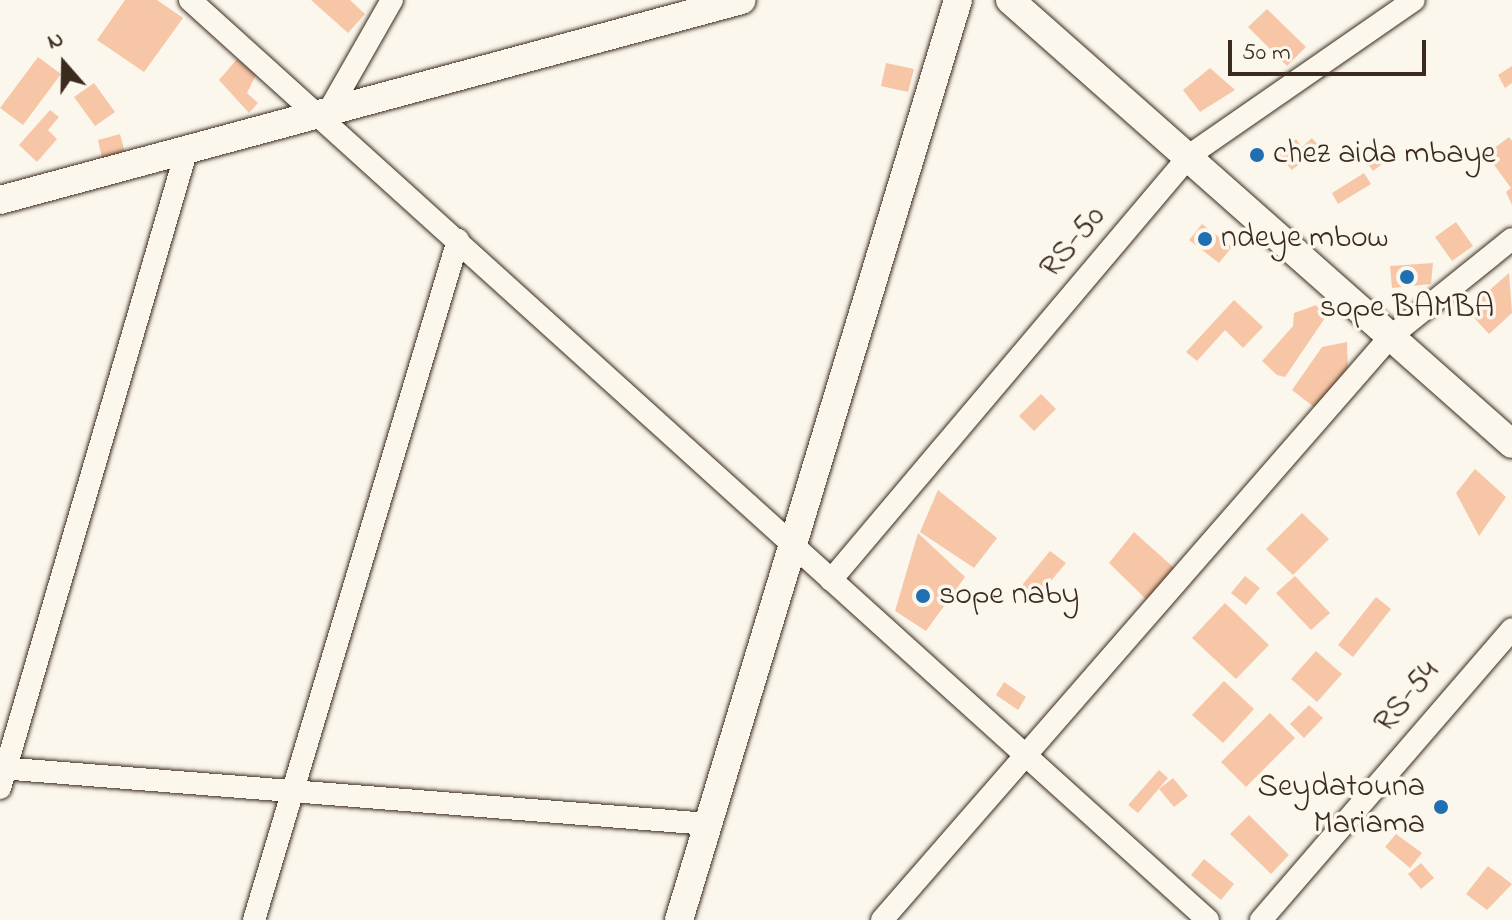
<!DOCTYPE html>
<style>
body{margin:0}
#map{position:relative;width:1512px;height:920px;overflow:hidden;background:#fbf7ec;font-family:"Indie Flower",sans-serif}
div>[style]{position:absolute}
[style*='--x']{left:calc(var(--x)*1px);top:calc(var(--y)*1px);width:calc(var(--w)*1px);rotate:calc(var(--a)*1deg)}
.building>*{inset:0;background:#f7c6a7}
.roads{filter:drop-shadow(0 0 2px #3b2a1e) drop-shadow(0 0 2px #3b2a1e)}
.minor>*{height:22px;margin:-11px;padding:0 11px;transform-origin:11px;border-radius:11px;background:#fbf7ec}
.tertiary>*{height:28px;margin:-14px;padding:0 14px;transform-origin:14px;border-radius:14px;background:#fbf7ec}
.dots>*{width:22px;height:22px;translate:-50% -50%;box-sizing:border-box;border:4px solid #fbf7ec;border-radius:50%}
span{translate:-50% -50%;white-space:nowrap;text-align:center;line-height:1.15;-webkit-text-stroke:7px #fbf7ec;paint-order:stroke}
.poi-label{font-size:32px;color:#3b2a1e}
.left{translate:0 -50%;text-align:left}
.right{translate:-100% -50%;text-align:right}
.street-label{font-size:32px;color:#3b2a1e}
.north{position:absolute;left:24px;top:24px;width:80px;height:80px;-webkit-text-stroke:6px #fbf7ec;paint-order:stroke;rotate:340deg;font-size:22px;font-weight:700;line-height:32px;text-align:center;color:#3b2a1e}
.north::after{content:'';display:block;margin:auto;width:28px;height:36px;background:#3b2a1e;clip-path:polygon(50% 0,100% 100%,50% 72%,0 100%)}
.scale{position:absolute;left:1228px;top:40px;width:198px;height:36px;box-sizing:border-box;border:4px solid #3b2a1e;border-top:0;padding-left:10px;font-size:24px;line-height:28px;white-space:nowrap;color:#3b2a1e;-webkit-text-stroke:6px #fbf7ec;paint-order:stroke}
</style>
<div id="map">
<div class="building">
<i style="clip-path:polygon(125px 0,157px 0,183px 18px,144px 72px,97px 40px)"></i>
<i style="clip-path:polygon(311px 0,350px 0,365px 14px,348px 33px)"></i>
<i style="clip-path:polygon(1267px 9px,1306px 47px,1287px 66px,1248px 27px)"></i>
<i style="clip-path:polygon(38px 57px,61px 74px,23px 125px,0 108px)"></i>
<i style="clip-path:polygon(237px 59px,256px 75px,247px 93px,258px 103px,249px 113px,219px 80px)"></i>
<i style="clip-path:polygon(886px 63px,914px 69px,908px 92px,881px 86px)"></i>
<i style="clip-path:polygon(1512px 66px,1512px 83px,1505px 88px,1498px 75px)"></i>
<i style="clip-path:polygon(1210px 68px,1235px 90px,1200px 112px,1183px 90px)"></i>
<i style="clip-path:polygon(94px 83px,115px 112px,95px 126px,74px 97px)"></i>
<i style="clip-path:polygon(50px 110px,59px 117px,48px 130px,57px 139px,37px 162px,19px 145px)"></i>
<i style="clip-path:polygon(120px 134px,127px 161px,104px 167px,98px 140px)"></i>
<i style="clip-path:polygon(1509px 137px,1512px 141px,1512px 205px,1506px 192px,1511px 188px,1486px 154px)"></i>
<i style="clip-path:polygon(1312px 138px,1320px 147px,1292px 170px,1279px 155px,1296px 139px,1302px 147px)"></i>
<i style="clip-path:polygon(1383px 147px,1391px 157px,1373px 171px,1365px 160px)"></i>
<i style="clip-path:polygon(1364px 173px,1371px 184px,1338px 204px,1332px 193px)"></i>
<i style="clip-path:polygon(1456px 222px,1473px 246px,1452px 261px,1435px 237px)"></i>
<i style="clip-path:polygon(1202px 224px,1232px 247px,1219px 263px,1189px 240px)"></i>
<i style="clip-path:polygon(1433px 263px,1431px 284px,1392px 288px,1390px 266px)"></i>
<i style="clip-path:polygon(1509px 273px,1512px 313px,1489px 334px,1467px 310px)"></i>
<i style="clip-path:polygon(1234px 300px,1263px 327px,1243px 348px,1225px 330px,1197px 361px,1186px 352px)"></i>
<i style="clip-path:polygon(1316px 305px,1325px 318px,1285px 377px,1277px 375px,1262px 361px,1293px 326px,1294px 313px)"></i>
<i style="clip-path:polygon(1347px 342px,1348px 372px,1314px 407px,1292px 390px,1322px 347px)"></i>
<i style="clip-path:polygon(1041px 394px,1056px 409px,1034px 431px,1019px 416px)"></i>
<i style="clip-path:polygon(1475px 469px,1506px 497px,1479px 536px,1456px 493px)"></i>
<i style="clip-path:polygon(938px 490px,997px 538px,974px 568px,920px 532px)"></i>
<i style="clip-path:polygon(1302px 513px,1329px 539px,1293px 575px,1266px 549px)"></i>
<i style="clip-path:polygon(1134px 532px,1182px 575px,1152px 605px,1109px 563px)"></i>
<i style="clip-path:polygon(918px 533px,965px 577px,926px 631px,895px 611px)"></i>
<i style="clip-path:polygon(1050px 551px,1066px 563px,1033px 602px,1018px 590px)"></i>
<i style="clip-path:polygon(1245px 576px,1260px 588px,1246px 605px,1231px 593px)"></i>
<i style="clip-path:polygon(1295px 576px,1330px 613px,1311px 630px,1276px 593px)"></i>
<i style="clip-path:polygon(1376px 597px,1391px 609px,1353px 657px,1338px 645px)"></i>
<i style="clip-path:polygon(1225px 603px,1269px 645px,1236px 679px,1192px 638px)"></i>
<i style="clip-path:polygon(1316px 651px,1342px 674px,1317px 702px,1291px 679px)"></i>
<i style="clip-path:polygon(1224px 681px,1254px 709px,1223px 743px,1192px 715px)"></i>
<i style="clip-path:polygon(1004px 682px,1026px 697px,1018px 710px,996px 695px)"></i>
<i style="clip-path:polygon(1309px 705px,1323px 718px,1304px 738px,1290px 724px)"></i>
<i style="clip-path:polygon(1270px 713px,1295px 738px,1246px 787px,1221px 762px)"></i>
<i style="clip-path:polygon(1159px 770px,1168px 778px,1138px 813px,1128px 805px)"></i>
<i style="clip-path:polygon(1173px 778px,1188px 796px,1174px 807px,1159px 789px)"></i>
<i style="clip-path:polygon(1249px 815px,1289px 855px,1271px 874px,1230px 834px)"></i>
<i style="clip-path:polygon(1396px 834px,1422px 853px,1410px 868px,1385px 847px)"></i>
<i style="clip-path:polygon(1204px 859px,1234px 884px,1221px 900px,1191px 875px)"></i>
<i style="clip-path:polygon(1421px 863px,1434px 878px,1421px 889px,1408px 874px)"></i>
<i style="clip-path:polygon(1488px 866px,1512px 884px,1487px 910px,1466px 894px)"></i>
</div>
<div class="roads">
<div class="minor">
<i style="--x:190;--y:0;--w:1372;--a:42.11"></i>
<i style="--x:331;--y:107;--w:123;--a:-60.3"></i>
<i style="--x:831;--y:580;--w:556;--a:-49.81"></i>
<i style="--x:1190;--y:155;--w:272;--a:-34.7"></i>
<i style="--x:0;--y:768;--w:710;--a:4.52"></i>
<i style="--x:0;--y:788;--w:666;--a:-73.69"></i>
<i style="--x:254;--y:920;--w:710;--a:-73.3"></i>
<i style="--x:882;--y:920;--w:773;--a:-48.93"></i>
<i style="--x:1390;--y:337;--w:156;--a:-38.8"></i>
<i style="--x:1261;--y:920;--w:384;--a:-49.2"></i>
</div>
<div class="tertiary">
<i style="--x:1010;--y:0;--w:670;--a:41.49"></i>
<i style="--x:0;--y:200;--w:768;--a:-15.09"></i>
<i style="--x:679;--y:920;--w:961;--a:-73.13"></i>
</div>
</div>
<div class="dots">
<i style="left:1257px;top:155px;background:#1f6fb2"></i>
<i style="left:1205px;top:239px;background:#1f6fb2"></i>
<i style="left:1407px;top:277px;background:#1f6fb2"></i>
<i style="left:923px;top:596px;background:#1f6fb2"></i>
<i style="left:1441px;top:807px;background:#1f6fb2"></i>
</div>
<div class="poi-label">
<span class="left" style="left:1273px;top:155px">chez aida mbaye</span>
<span class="left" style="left:1221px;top:239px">ndeye mbow</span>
<span style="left:1407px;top:309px">sope BAMBA</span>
<span class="left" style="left:939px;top:596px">sope naby</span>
<span class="right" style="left:1425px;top:807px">Seydatouna<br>Mariama</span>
</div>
<div class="street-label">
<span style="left:1074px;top:243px;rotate:-50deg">RS-50</span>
<span style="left:1408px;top:698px;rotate:-50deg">RS-54</span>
</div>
<div class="north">N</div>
<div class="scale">50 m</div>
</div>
